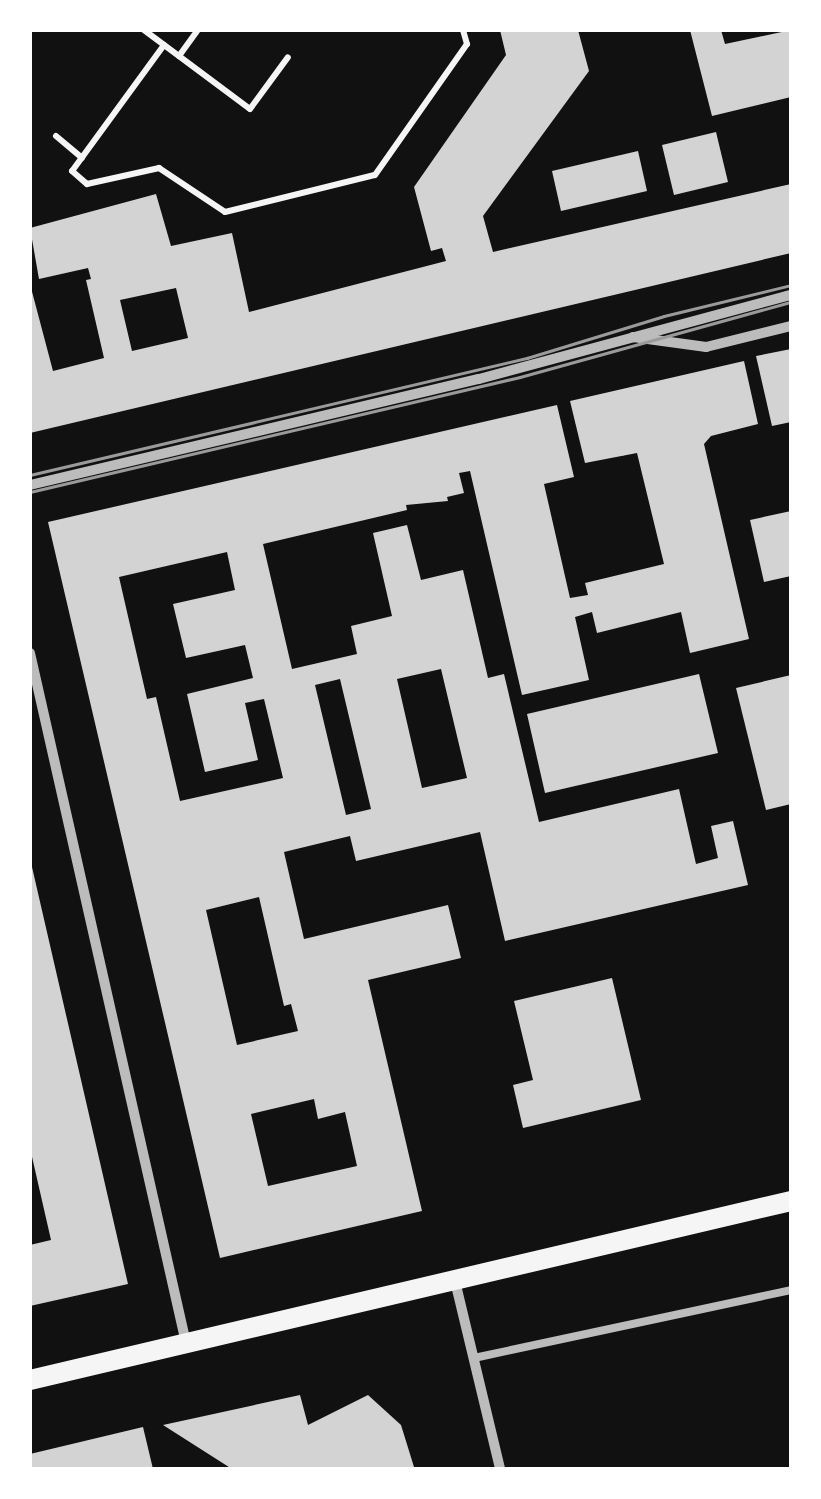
<!DOCTYPE html>
<style>
body{margin:0}
#map{position:relative;width:821px;height:1499px;overflow:hidden;background:#111;font-family:"Asap Condensed",sans-serif}
div>[style]{position:absolute}
[style*='--x']{left:calc(var(--x)*1px);top:calc(var(--y)*1px);width:calc(var(--w)*1px);rotate:calc(var(--a)*1deg)}
.building>*{inset:0;background:#d3d3d3}
.path>*{height:6px;margin:-3px;padding:0 3px;transform-origin:3px;border-radius:3px;background:#f5f5f5}
.service>*{height:8px;margin:-4px;padding:0 4px;transform-origin:4px;border-radius:4px;background:#bcbcbc}
.minor>*{height:10px;margin:-5px;padding:0 5px;transform-origin:5px;border-radius:5px;background:#bcbcbc}
.secondary>*{height:20px;margin:-10px;padding:0 10px;transform-origin:10px;border-radius:10px;background:#f5f5f5}
.tram>*{height:2.5px;margin:-1.25px;padding:0 1.25px;transform-origin:1.25px;border-radius:1.25px;background:#9a9a9a}
span{translate:-50% -50%;white-space:nowrap;text-align:center;line-height:1.15;-webkit-text-stroke:9px #fff;paint-order:stroke}
.frame{position:absolute;inset:0;border:32px solid #fff;pointer-events:none}
</style>
<div id="map">
<div class="building">
<i style="clip-path:polygon(evenodd,500px 30px,578px 30px,589px 71px,483px 216px,493px 252px,791px 184px,791px 253px,30px 433px,30px 284px,53px 371px,104px 358px,86px 280px,91px 279px,88px 268px,39px 279px,30px 228px,156px 194px,171px 246px,232px 233px,249px 312px,446px 261px,442px 248px,431px 251px,414px 187px,506px 55px,500px 30px,176px 288px,188px 338px,132px 351px,120px 300px,176px 288px)"></i>
<i style="clip-path:polygon(690px 30px,721px 30px,725px 44px,791px 30px,791px 97px,712px 116px)"></i>
<i style="clip-path:polygon(716px 132px,728px 182px,674px 195px,662px 145px)"></i>
<i style="clip-path:polygon(638px 151px,647px 191px,561px 211px,552px 171px)"></i>
<i style="clip-path:polygon(791px 349px,791px 422px,772px 426px,756px 356px)"></i>
<i style="clip-path:polygon(evenodd,744px 361px,758px 424px,711px 436px,704px 444px,749px 639px,690px 653px,681px 612px,597px 633px,592px 612px,575px 617px,589px 680px,522px 695px,470px 471px,459px 473px,464px 493px,447px 497px,448px 501px,406px 505px,407px 510px,263px 544px,292px 669px,357px 654px,351px 626px,392px 616px,373px 533px,407px 525px,421px 580px,463px 570px,488px 678px,504px 674px,539px 822px,679px 789px,696px 864px,718px 858px,711px 826px,733px 821px,748px 885px,505px 941px,480px 832px,356px 861px,350px 836px,284px 852px,304px 939px,448px 905px,461px 958px,368px 980px,422px 1211px,220px 1258px,48px 522px,557px 405px,574px 477px,544px 484px,570px 598px,588px 595px,585px 583px,664px 564px,637px 453px,585px 463px,570px 401px,744px 361px,227px 552px,235px 590px,173px 604px,186px 658px,245px 645px,253px 678px,187px 694px,205px 772px,258px 760px,245px 703px,264px 699px,283px 778px,180px 801px,156px 697px,147px 699px,119px 577px,227px 552px,744px 361px,441px 669px,467px 778px,422px 788px,397px 679px,441px 669px,744px 361px,340px 679px,371px 809px,346px 815px,315px 685px,340px 679px,744px 361px,259px 897px,284px 1006px,291px 1004px,298px 1031px,237px 1045px,206px 910px,259px 897px,744px 361px,314px 1099px,318px 1119px,345px 1112px,357px 1166px,268px 1186px,251px 1114px,314px 1099px)"></i>
<i style="clip-path:polygon(791px 511px,791px 576px,764px 582px,750px 520px)"></i>
<i style="clip-path:polygon(699px 674px,718px 753px,545px 793px,527px 714px)"></i>
<i style="clip-path:polygon(791px 675px,791px 804px,766px 810px,736px 688px)"></i>
<i style="clip-path:polygon(32px 867px,128px 1284px,30px 1306px,30px 1245px,51px 1240px,30px 1148px)"></i>
<i style="clip-path:polygon(612px 978px,641px 1100px,523px 1128px,513px 1085px,533px 1080px,514px 1001px)"></i>
<i style="clip-path:polygon(300px 1395px,308px 1425px,368px 1395px,401px 1425px,414px 1467px,232px 1469px,163px 1425px)"></i>
<i style="clip-path:polygon(143px 1427px,153px 1469px,30px 1469px,30px 1454px)"></i>
</div>
<div class="path">
<i style="--x:144;--y:30;--w:132;--a:36.7"></i>
<i style="--x:250;--y:109;--w:64;--a:-53.8"></i>
<i style="--x:164;--y:45;--w:156;--a:126.1"></i>
<i style="--x:72;--y:171;--w:20;--a:41"></i>
<i style="--x:87;--y:184;--w:74;--a:-12.5"></i>
<i style="--x:159;--y:168;--w:79;--a:33.7"></i>
<i style="--x:225;--y:212;--w:154;--a:-13.9"></i>
<i style="--x:375;--y:175;--w:160;--a:-54.9"></i>
<i style="--x:467;--y:44;--w:15;--a:-106"></i>
<i style="--x:179;--y:56;--w:32;--a:-54"></i>
<i style="--x:56;--y:136;--w:34;--a:40"></i>
</div>
<div class="service">
<i style="--x:474;--y:1358;--w:324;--a:-12.1"></i>
</div>
<div class="minor">
<i style="--x:633;--y:337;--w:74;--a:7.8"></i>
<i style="--x:706;--y:347;--w:88;--a:-13.9"></i>
<i style="--x:30;--y:485;--w:461;--a:-13.3"></i>
<i style="--x:479;--y:379;--w:323;--a:-15.1"></i>
<i style="--x:30;--y:653;--w:707;--a:77.26"></i>
<i style="--x:455;--y:1281;--w:193;--a:76.5"></i>
</div>
<div class="secondary">
<i style="--x:30;--y:1380;--w:782;--a:-13.24"></i>
</div>
<div class="tram">
<i style="--x:30;--y:475;--w:511;--a:-13.25"></i>
<i style="--x:527;--y:358;--w:143;--a:-17"></i>
<i style="--x:664;--y:316;--w:131;--a:-13.7"></i>
<i style="--x:30;--y:492;--w:503;--a:-13.21"></i>
<i style="--x:520;--y:377;--w:281;--a:-15.5"></i>
</div>
<div class="frame"></div>
</div>
